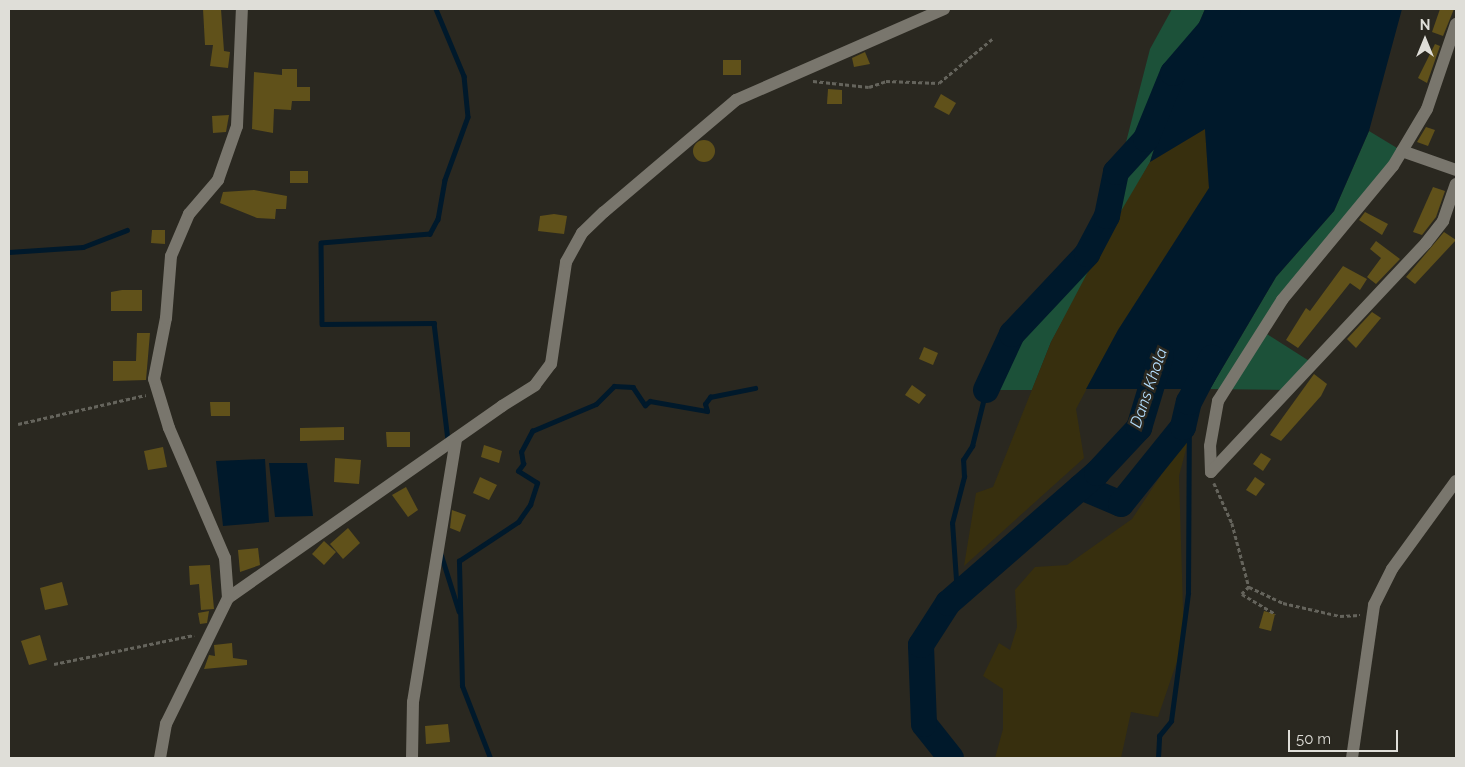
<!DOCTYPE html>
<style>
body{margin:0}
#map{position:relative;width:1465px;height:767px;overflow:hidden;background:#2a2820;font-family:Raleway,sans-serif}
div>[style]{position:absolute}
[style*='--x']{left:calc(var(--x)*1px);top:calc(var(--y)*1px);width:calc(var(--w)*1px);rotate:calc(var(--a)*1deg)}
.green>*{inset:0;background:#1c5139}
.sand>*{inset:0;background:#372f0e}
.water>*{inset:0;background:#00192b}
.stream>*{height:4.5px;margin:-2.25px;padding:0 2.25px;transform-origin:2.25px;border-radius:2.25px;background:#00192b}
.river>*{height:26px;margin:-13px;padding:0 13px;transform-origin:13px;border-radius:13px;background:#00192b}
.building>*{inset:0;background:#60511a}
.round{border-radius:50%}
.path>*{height:2.5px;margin-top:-1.25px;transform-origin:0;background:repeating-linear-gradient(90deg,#65645c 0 4px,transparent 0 6.5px)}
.street>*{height:12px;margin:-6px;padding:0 6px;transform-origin:6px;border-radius:6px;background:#79766d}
.secondary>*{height:12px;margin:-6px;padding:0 6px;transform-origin:6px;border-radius:6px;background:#79766d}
span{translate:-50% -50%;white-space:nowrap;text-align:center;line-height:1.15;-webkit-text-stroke:5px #2a2820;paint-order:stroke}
.water-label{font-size:16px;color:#b3ddfc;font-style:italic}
.frame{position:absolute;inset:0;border:10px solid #dfded8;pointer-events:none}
.north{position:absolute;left:1400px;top:15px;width:50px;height:50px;-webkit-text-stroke:4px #2a2820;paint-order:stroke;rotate:0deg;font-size:14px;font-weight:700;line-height:20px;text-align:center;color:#dfded8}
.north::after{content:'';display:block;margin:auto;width:18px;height:22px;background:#dfded8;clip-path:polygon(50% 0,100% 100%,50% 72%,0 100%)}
.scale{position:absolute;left:1288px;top:730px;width:110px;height:22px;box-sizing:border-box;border:2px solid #dfded8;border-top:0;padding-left:6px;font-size:15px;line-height:18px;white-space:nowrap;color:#dfded8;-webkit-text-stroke:4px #2a2820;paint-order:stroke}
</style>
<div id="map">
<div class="green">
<i style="clip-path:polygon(1172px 9px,1205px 9px,1179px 70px,1150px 162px,1051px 342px,1032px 390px,986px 390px,1012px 334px,1087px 254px,1107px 216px,1150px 49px)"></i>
<i style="clip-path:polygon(1369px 131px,1402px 151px,1262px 331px,1314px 364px,1293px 390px,1210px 389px,1276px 277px,1334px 211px)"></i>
</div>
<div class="sand">
<i style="clip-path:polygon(1205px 129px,1209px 188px,1118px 330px,1076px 409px,1084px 458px,964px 566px,976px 493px,993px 487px,1051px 342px,1111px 228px,1150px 162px)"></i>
<i style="clip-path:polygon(1191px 430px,1179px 476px,1184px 641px,1158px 717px,1131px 712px,1121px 758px,995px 758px,1003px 729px,1003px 689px,983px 676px,999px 643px,1010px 650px,1017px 627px,1015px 590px,1035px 567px,1067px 565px,1132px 519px)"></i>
</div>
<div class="water">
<i style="clip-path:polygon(1205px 9px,1402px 9px,1369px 131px,1334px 211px,1276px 277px,1210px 389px,1086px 389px,1118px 330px,1209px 188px,1205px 129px,1150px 162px,1179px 70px)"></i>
<i style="clip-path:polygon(265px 459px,269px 522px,223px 526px,216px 461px)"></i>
<i style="clip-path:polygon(269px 463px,307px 463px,313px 516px,275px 517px)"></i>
</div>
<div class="stream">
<i style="--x:436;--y:9;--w:73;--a:67.3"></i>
<i style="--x:464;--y:76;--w:41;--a:84.4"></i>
<i style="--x:468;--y:117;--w:67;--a:110.1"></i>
<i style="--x:445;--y:180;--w:40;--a:100"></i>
<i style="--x:438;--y:219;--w:17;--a:118"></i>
<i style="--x:430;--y:234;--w:109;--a:175.3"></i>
<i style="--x:321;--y:243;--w:81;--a:89.3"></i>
<i style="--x:322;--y:324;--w:112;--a:-0.5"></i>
<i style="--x:434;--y:323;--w:118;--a:83.2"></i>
<i style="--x:9;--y:252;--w:74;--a:-3.9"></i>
<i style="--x:83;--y:247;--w:47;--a:-21.1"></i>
<i style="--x:441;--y:554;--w:60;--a:72.5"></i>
<i style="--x:957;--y:594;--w:71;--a:-94"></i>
<i style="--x:952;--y:523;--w:48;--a:-75.4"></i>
<i style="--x:964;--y:477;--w:17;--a:-93"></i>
<i style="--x:963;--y:460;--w:17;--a:-57"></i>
<i style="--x:972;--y:446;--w:58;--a:-76"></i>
<i style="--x:490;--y:758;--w:77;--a:-111.3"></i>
<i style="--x:462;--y:686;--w:125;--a:-91.4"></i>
<i style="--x:459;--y:561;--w:71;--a:-33.5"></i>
<i style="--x:518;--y:522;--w:21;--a:-55"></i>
<i style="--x:530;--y:505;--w:23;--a:-72"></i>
<i style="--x:537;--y:483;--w:22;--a:-148"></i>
<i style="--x:518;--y:471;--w:9;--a:-54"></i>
<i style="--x:523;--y:464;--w:12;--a:-99"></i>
<i style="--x:521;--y:452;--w:24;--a:-62"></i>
<i style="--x:532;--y:431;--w:69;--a:-22.9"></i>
<i style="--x:596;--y:404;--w:25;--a:-45"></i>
<i style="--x:614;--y:386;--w:19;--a:3"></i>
<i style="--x:633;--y:387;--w:22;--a:56"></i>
<i style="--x:645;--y:405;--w:6;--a:-39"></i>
<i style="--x:650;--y:401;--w:58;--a:10"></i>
<i style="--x:707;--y:411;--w:7;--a:-106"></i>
<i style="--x:705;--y:404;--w:9;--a:-54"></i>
<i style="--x:710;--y:397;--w:46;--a:-11.3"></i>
<i style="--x:1158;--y:758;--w:22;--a:-87"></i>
<i style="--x:1159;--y:736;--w:19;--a:-51"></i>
<i style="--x:1171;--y:721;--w:129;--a:-82.4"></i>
<i style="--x:1188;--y:593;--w:191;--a:-89.7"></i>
</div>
<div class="river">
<i style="--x:986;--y:390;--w:62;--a:-65.1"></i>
<i style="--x:1012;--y:334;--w:110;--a:-46.8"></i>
<i style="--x:1087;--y:254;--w:43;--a:-62.2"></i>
<i style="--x:1107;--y:216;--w:45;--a:-78.4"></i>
<i style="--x:1116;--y:172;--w:45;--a:-47.7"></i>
<i style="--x:1146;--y:139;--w:71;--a:-67.8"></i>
<i style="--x:1173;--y:73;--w:84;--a:-49.3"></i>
<i style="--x:1081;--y:487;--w:43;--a:23"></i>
<i style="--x:1121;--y:504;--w:99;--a:-51.2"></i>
<i style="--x:1183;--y:427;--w:26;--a:-77"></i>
<i style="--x:1189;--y:402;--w:50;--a:-62.4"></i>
<i style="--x:951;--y:758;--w:43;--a:-128.5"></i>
<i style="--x:924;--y:724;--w:79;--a:-92.2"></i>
<i style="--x:921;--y:645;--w:50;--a:-57.3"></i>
<i style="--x:948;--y:603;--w:198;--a:-41.1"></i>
<i style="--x:1097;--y:473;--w:62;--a:-47"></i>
<i style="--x:1139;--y:428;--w:76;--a:-73.2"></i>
</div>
<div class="building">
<i style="clip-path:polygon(203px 9px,221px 9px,224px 51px,230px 52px,228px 68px,210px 66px,213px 45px,205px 45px)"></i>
<i style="clip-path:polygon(1440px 9px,1454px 9px,1443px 36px,1432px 32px)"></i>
<i style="clip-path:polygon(1435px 44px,1440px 46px,1427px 83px,1418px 78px)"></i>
<i style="clip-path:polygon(865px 52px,870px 64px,854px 67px,852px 58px)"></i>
<i style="clip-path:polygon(723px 60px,741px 60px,741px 75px,723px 75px)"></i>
<i style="clip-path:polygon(282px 69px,297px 69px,297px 87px,310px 87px,310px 101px,292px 101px,291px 110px,274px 109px,273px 133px,252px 129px,254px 72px,282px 75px)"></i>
<i style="clip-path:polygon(828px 89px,842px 90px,842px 104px,827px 104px)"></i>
<i style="clip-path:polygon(941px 94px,956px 103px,949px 115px,934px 107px)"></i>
<i style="clip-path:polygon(229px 115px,226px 132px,213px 133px,212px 116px)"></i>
<i style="clip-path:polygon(1426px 127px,1435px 130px,1428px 146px,1417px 142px)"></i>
<i class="round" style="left:693px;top:140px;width:22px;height:22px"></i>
<i style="clip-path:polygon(290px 171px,308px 171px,308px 183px,290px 183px)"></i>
<i style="clip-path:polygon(1433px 187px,1445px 191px,1436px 217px,1422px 235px,1413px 232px)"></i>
<i style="clip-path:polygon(254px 190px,287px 196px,286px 209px,276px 209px,275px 219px,257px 218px,220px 203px,223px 192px)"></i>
<i style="clip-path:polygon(1365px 212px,1388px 224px,1382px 235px,1359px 220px)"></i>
<i style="clip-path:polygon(554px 214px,567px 216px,564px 234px,538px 231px,540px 216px)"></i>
<i style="clip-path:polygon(152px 230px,165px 230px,165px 244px,151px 243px)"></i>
<i style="clip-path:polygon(1444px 232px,1456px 240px,1415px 284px,1406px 277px)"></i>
<i style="clip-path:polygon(1376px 241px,1400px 259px,1376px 284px,1367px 277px,1381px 258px,1370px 249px)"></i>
<i style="clip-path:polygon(1343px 266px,1367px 279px,1360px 290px,1350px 283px,1298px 348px,1286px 340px,1306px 308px,1310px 311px)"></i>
<i style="clip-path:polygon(122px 290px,142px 290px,142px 311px,111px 311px,111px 292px)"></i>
<i style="clip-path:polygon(1372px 312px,1381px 318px,1356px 348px,1347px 339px)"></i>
<i style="clip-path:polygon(137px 333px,150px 333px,146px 380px,113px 381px,113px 361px,136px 361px)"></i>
<i style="clip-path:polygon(924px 347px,938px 353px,933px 365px,919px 359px)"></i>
<i style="clip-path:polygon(1314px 374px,1327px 384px,1321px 396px,1281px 441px,1270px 435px)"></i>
<i style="clip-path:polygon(912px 385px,926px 395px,919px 404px,905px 395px)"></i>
<i style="clip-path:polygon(210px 402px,230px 402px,230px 416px,211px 416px)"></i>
<i style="clip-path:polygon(344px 427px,344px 440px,300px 441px,300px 428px)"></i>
<i style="clip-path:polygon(386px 432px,410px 432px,410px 447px,387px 447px)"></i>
<i style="clip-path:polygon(484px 445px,502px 451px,499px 463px,481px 457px)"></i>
<i style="clip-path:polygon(163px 447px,167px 467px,148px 470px,144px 451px)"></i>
<i style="clip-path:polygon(1261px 453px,1271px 459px,1263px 471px,1253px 464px)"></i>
<i style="clip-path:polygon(335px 458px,361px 460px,359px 484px,334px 482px)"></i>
<i style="clip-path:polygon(480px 477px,497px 485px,489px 500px,473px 493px)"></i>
<i style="clip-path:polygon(1255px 477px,1265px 484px,1256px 496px,1246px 490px)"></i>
<i style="clip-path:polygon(406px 487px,418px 510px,408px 517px,392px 495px)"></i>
<i style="clip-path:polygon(452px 510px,466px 515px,460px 532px,450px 528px)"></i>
<i style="clip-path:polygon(348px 528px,360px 543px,343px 559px,330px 544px)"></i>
<i style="clip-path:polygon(324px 541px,336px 552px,324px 565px,312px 554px)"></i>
<i style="clip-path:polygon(258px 548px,260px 565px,240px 572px,238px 550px)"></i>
<i style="clip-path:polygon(210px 565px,214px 609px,201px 610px,199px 584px,190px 585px,189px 566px)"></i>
<i style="clip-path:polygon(62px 582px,68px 605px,45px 610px,40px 588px)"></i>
<i style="clip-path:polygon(209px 611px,207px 623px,200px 624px,198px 613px)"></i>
<i style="clip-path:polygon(1264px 611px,1275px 614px,1271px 631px,1259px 628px)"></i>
<i style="clip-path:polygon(40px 635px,47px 660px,29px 665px,21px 641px)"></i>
<i style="clip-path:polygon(232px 643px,233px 658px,247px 660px,247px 665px,204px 669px,209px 655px,215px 656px,214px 645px)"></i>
<i style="clip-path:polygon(448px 724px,450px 742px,426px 744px,425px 726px)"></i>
</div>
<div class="path">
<i style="--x:813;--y:81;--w:56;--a:6.1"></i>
<i style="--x:869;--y:87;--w:18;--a:-19"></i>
<i style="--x:886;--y:81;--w:53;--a:2.2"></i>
<i style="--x:939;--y:83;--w:69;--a:-39.7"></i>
<i style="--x:18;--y:424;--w:131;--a:-12.8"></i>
<i style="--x:1214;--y:483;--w:44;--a:65.8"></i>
<i style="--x:1232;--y:523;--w:66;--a:75.1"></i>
<i style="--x:1249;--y:587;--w:38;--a:25"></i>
<i style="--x:1283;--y:603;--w:58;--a:12.8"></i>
<i style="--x:1340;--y:616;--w:20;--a:-3"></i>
<i style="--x:1249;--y:587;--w:10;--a:135"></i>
<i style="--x:1242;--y:594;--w:39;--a:31"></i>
<i style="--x:54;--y:664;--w:143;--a:-11.7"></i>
</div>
<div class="street">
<i style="--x:1402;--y:151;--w:57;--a:19.4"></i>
<i style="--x:1211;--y:472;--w:26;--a:-92"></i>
<i style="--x:1210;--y:446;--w:46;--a:-79.9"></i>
<i style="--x:1218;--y:401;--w:120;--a:-57.6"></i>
<i style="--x:1282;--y:300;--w:174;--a:-50.4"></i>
<i style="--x:1393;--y:166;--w:66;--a:-59.2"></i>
<i style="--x:1427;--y:109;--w:90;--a:-71.2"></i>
<i style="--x:1211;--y:472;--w:314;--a:-46.8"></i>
<i style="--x:1426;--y:243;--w:28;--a:-52"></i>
<i style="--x:1443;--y:221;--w:39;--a:-71"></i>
<i style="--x:228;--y:598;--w:40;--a:-94.3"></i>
<i style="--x:225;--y:558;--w:142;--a:-113.3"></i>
<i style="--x:169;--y:428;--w:51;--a:-107"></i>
<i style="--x:154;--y:379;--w:62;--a:-78.9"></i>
<i style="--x:166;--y:318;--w:62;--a:-85.4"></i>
<i style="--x:171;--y:256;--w:46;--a:-66.8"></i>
<i style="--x:189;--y:214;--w:45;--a:-49.5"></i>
<i style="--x:218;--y:180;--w:57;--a:-70.6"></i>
<i style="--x:237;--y:126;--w:117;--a:-87.6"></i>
<i style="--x:160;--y:758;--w:35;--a:-80"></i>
<i style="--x:166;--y:724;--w:140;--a:-63.8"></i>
<i style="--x:228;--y:598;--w:335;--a:-35"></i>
<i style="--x:412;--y:758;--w:56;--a:-89"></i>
<i style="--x:413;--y:702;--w:267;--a:-80.7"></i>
<i style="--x:1352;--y:758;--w:155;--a:-81.8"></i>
<i style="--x:1374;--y:605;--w:40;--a:-63.4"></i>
<i style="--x:1392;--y:569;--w:109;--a:-54"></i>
</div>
<div class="secondary">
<i style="--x:502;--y:406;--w:39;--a:-32"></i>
<i style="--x:535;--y:385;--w:26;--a:-53"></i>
<i style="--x:551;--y:364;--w:103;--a:-81.6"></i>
<i style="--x:566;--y:262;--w:33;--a:-61"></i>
<i style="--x:582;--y:233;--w:30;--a:-44"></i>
<i style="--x:604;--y:212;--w:173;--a:-40.3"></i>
<i style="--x:736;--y:100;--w:227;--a:-23.6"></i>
</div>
<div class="water-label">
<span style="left:1149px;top:388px;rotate:-71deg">Dans Khola</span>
</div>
<div class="frame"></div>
<div class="north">N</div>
<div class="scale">50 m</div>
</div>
